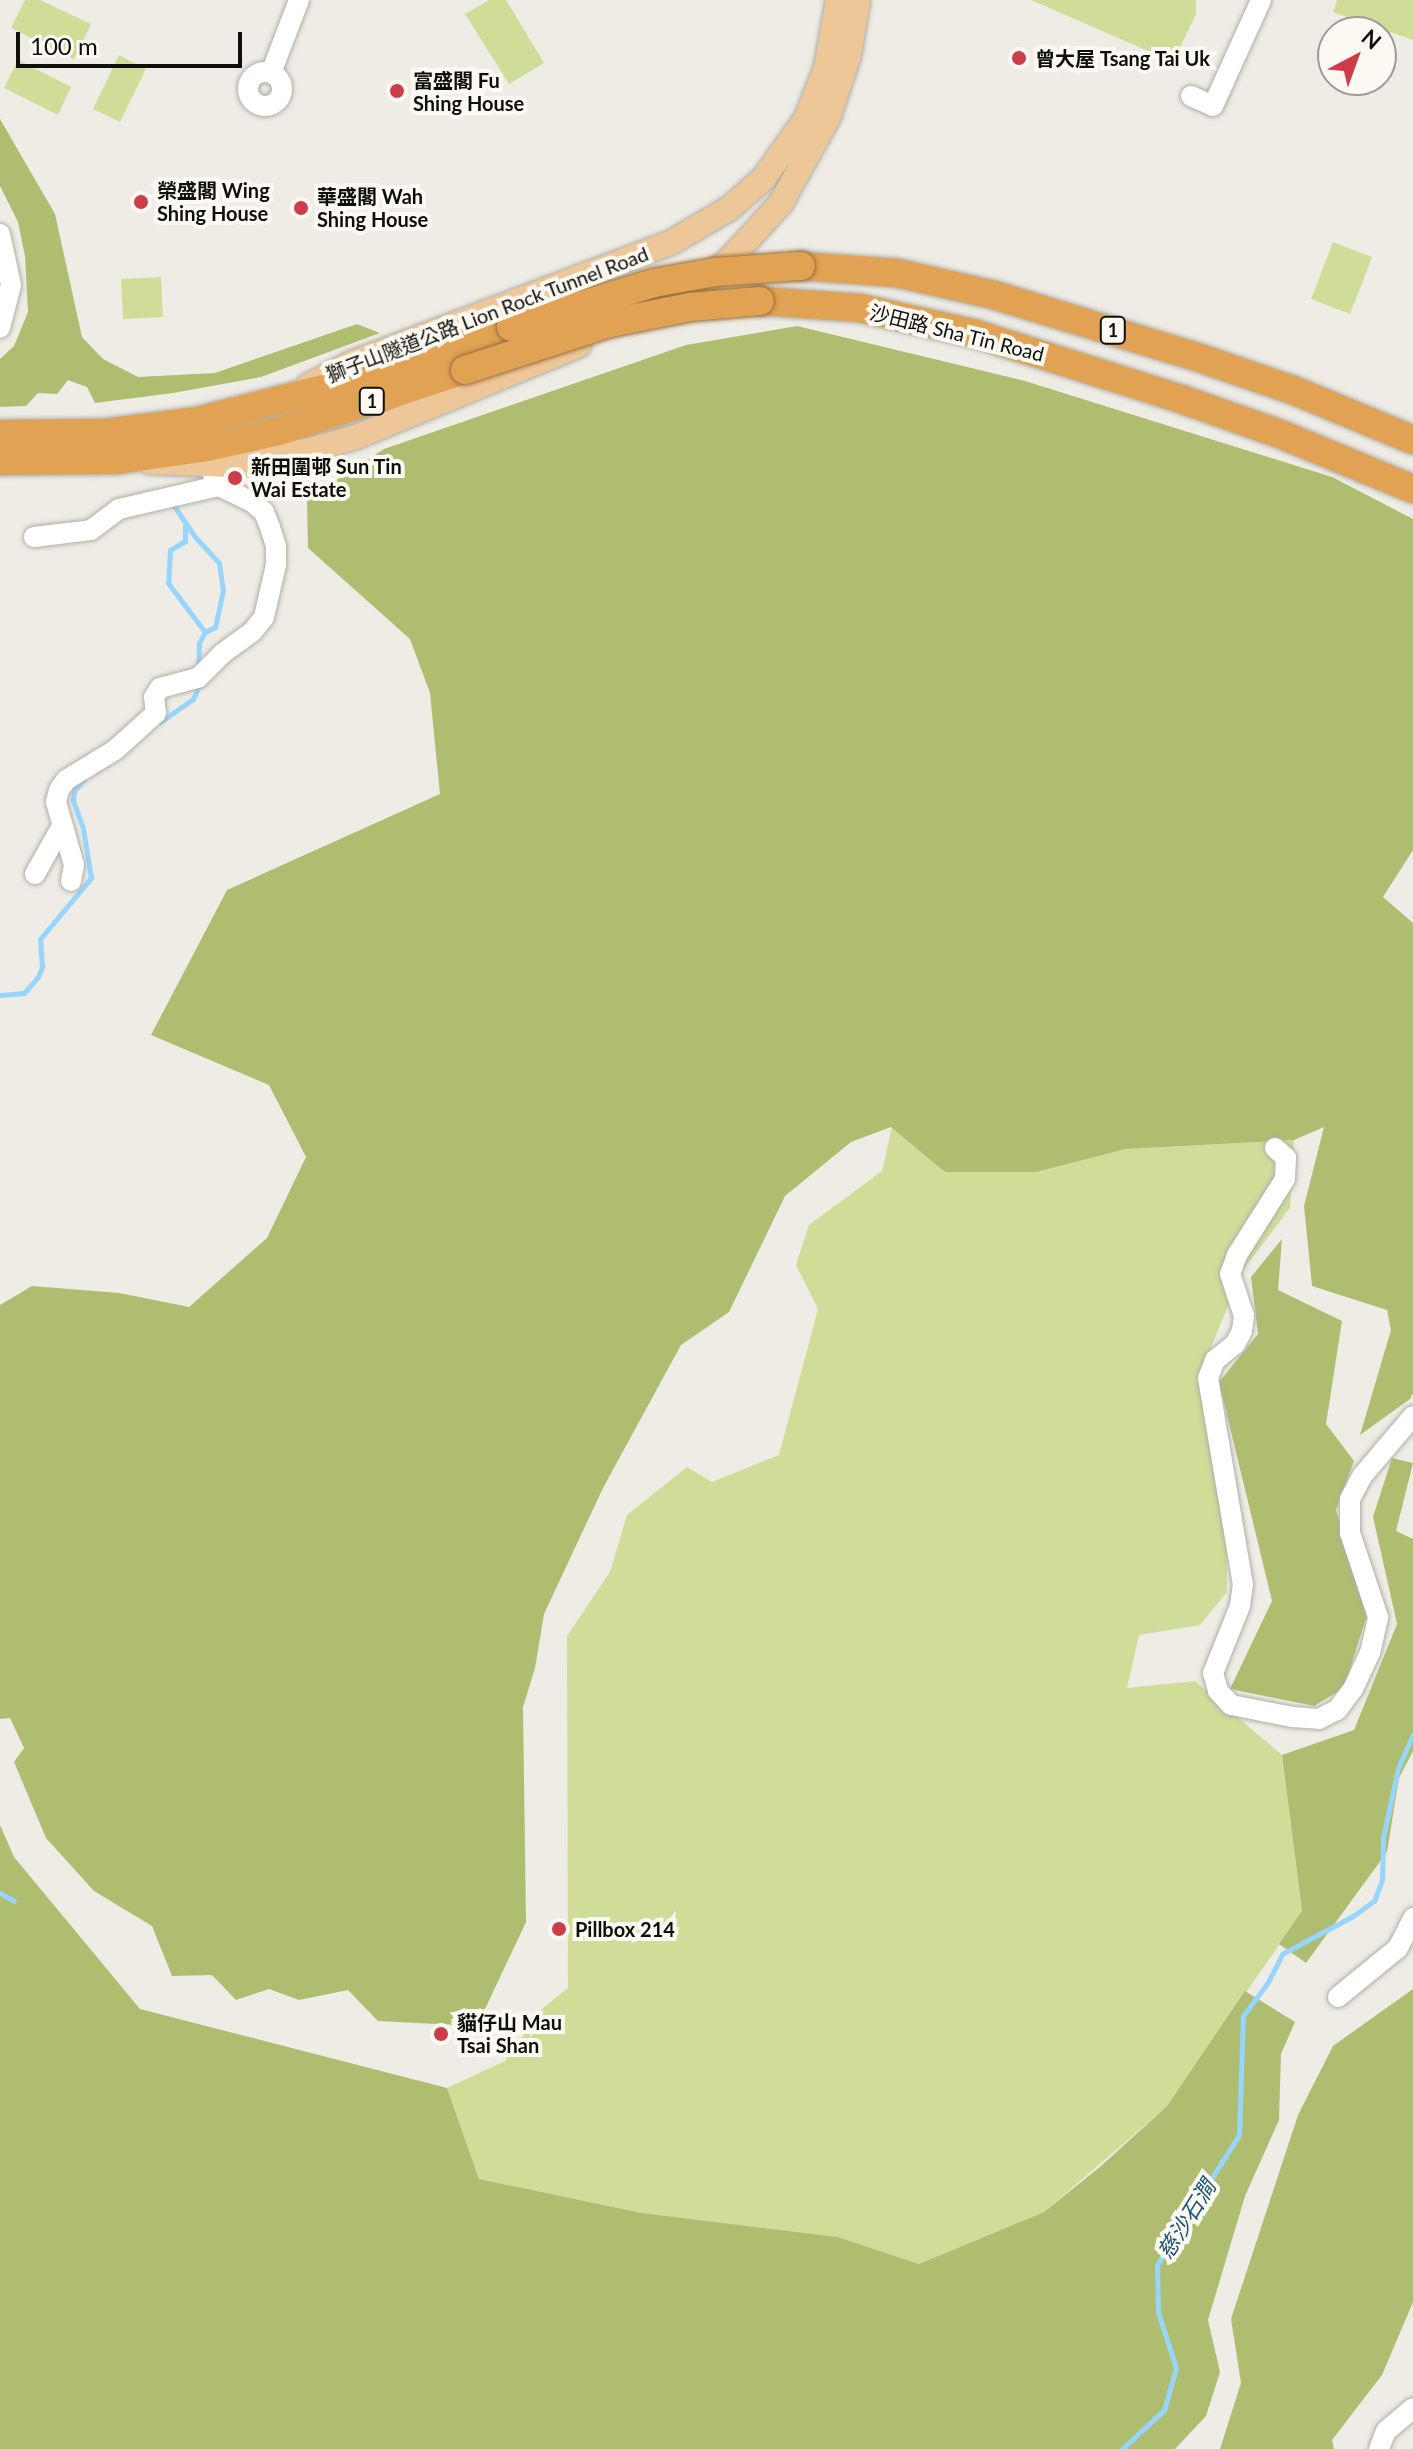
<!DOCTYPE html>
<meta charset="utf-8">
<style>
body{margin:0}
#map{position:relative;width:1413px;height:2449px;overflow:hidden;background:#eeece5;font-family:Lato,"Noto Sans TC",sans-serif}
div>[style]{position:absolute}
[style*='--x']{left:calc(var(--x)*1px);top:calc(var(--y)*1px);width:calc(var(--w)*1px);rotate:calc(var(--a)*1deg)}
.green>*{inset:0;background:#d0dd99}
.forest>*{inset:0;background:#afbd70}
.water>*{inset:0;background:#98d5fb}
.round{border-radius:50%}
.stream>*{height:5px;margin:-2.5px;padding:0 2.5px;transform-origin:2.5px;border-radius:2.5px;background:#98d5fb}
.roads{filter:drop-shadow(0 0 2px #b0aea7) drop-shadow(0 0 2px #b0aea7)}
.minor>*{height:20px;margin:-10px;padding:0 10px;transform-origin:10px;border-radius:10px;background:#fff}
.minor>.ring{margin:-10px;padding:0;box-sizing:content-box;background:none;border:20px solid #fff;border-radius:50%}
.major>*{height:24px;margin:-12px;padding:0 12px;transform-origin:12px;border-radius:12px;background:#eec798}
.highway>*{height:28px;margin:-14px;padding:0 14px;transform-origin:14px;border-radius:14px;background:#e2a254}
.bridges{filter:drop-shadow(0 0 2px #986e3a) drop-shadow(0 0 2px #986e3a)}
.highway-bridge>*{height:28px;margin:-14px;padding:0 14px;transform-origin:14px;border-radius:14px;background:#e2a254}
.dots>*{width:22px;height:22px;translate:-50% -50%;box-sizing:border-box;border:4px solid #fcf9f2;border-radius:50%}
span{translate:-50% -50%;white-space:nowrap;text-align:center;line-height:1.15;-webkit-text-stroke:8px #fcf9f2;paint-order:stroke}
.shield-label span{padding:2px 6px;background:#fcf9f2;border:2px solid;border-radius:6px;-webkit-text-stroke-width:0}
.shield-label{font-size:18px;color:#0e0e0b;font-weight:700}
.poi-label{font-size:20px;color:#0e0e0b;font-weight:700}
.left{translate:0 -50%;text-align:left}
.street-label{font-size:20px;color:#0e0e0b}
.water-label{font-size:22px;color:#175473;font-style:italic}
.north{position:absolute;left:1317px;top:16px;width:80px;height:80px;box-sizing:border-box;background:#fcf9f2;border:2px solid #9d9b96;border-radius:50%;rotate:41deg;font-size:22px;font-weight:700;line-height:32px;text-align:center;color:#0e0e0b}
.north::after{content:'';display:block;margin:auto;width:28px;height:36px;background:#cd3d49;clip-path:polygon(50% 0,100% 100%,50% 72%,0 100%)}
.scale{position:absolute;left:16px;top:32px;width:226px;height:36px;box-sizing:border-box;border:4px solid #0e0e0b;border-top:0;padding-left:10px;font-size:24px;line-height:28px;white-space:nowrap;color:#0e0e0b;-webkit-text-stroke:6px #fcf9f2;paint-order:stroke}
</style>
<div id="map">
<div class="green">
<i style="clip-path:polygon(25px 0,40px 0,91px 24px,74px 59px,11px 28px)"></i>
<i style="clip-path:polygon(489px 0,506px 0,544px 63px,509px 84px,465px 14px)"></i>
<i style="clip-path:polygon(1031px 0,1196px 0,1196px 14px,1173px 62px)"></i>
<i style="clip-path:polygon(1337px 0,1413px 0,1413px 40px,1333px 12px)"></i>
<i style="clip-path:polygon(119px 55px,146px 69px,120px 122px,93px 109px)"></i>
<i style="clip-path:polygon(18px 60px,71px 87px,58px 115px,4px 88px)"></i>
<i style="clip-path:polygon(1333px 242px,1372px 257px,1350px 314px,1311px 299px)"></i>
<i style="clip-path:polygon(161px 277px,163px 317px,123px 319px,121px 279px)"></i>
<i style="clip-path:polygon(892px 1127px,945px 1172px,1036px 1172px,1126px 1149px,1294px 1140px,1290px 1208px,1243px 1270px,1199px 1376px,1227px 1499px,1227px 1592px,1200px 1625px,1139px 1635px,1127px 1688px,1195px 1681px,1282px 1755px,1302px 1912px,1167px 2106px,1044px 2212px,919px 2264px,838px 2237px,642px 2213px,479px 2179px,447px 2088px,505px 2061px,543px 2008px,568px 1988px,567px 1636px,610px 1572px,627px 1515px,687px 1467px,712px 1482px,779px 1455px,818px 1309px,796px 1265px,809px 1225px,882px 1171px)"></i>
</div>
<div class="forest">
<i style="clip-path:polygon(0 119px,55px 214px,82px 337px,103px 359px,138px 377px,215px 373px,357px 324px,380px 333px,261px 377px,173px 393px,95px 403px,87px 387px,68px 380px,57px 394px,38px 393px,26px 406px,0 407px,0 359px,14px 346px,28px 312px,25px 256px,18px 222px,0 186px)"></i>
<i style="clip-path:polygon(797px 326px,1025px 381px,1332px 477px,1413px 519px,1413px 850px,1383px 897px,1413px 923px,1413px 1393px,1410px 1399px,1360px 1435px,1391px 1330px,1387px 1310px,1312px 1286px,1304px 1206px,1324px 1127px,1294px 1140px,1126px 1149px,1036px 1172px,945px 1172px,891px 1127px,851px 1142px,785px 1196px,729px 1312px,681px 1345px,603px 1488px,544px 1614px,535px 1668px,523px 1707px,526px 1922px,477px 2026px,378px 2021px,348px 1990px,299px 2000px,269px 1989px,236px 2000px,212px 1975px,172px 1976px,152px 1926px,94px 1891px,46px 1838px,14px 1762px,24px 1748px,10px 1718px,0 1719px,0 1305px,32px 1286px,119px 1293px,189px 1307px,267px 1238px,306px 1157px,269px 1085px,151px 1035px,227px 890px,440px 794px,430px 693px,410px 639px,308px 548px,307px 499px,384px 449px,686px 345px)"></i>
<i style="clip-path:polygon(1282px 1239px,1278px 1290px,1342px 1321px,1326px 1424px,1354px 1461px,1336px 1510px,1368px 1612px,1344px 1688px,1314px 1706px,1230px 1689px,1272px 1601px,1219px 1382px,1258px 1334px,1251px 1277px)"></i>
<i style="clip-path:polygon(1392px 1458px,1413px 1463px,1396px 1531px,1413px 1539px,1413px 1751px,1399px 1778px,1387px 1852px,1306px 1963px,1279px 1944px,1302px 1911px,1282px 1755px,1354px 1730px,1397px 1624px,1373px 1517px)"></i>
<i style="clip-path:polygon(0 1825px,14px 1857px,140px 2009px,447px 2088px,479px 2179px,642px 2213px,838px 2237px,919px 2264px,1044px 2212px,1101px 2166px,1167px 2106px,1245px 1991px,1295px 2022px,1281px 2054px,1279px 2120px,1245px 2196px,1208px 2320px,1220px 2372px,1206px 2416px,1175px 2449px,0 2449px)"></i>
<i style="clip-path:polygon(1413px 1989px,1413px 2302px,1382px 2375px,1332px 2440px,1334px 2449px,1220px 2449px,1241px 2383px,1231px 2319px,1298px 2115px,1333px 2046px)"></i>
</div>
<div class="water">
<i class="round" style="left:232px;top:179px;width:22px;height:22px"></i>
</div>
<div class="stream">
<i style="--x:172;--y:503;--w:41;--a:55.9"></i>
<i style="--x:195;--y:537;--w:35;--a:47"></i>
<i style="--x:219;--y:563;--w:27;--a:82"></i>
<i style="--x:223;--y:590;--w:38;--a:102"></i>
<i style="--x:215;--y:627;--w:11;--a:153"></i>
<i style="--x:205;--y:632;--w:13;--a:119"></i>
<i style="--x:199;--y:643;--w:27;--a:92"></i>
<i style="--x:185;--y:526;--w:15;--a:90"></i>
<i style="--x:185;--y:541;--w:17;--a:149"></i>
<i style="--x:170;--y:550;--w:33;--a:93"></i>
<i style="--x:168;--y:583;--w:61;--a:52.9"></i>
<i style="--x:160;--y:722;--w:40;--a:-34.9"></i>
<i style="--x:193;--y:699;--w:17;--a:-66"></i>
<i style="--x:0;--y:995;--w:24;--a:-5"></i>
<i style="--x:24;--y:993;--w:21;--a:-49"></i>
<i style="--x:38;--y:977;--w:11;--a:-68"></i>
<i style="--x:42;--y:967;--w:28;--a:-94"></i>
<i style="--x:40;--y:939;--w:80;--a:-50.1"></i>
<i style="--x:91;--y:878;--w:51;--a:-99.1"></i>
<i style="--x:83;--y:828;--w:30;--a:-110"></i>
<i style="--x:73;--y:800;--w:9;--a:-84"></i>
<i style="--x:74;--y:791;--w:17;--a:-50"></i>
<i style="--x:0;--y:1893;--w:16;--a:30"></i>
<i style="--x:1122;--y:2449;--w:57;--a:-42.9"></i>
<i style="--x:1164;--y:2410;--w:44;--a:-74.1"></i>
<i style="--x:1176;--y:2368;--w:59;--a:-107.8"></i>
<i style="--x:1158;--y:2312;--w:47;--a:-91.2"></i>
<i style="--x:1157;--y:2265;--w:154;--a:-57.8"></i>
<i style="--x:1239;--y:2135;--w:119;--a:-88.1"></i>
<i style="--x:1243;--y:2016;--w:42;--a:-53.7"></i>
<i style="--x:1268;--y:1982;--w:31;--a:-63"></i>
<i style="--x:1282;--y:1954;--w:81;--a:-28.2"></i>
<i style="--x:1353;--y:1916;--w:26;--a:-36"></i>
<i style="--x:1374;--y:1901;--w:22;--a:-69"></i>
<i style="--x:1382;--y:1880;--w:42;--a:-88.6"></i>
<i style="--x:1383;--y:1838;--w:72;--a:-77.9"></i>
<i style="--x:1398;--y:1768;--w:37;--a:-66"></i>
</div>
<div class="roads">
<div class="minor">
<i class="ring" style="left:248px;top:72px;width:14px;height:14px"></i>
<i style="--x:271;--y:73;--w:78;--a:-69"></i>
<i style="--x:1191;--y:96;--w:24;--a:24"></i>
<i style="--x:1213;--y:106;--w:116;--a:-65.6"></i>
<i style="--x:0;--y:234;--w:52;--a:77.8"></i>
<i style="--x:11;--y:285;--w:44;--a:104.3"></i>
<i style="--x:34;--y:537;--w:57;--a:-7"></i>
<i style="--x:91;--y:530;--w:35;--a:-37"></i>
<i style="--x:119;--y:509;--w:103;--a:-13"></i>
<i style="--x:35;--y:874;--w:55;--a:-60.6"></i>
<i style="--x:71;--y:881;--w:16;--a:-79"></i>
<i style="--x:74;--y:865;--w:66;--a:-105.9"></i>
<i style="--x:56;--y:802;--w:12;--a:-76"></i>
<i style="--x:59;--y:790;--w:12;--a:-55"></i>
<i style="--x:66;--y:780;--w:57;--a:-31.5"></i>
<i style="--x:115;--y:750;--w:55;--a:-42.1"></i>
<i style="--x:156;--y:713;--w:16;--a:-97"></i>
<i style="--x:154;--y:697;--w:11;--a:-56"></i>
<i style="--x:160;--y:688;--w:39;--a:-15"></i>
<i style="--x:198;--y:678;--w:35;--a:-45"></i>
<i style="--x:223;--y:653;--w:36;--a:-36"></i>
<i style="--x:252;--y:632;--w:19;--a:-51"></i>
<i style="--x:264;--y:617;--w:53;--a:-77"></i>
<i style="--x:276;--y:565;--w:19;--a:-90"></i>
<i style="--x:276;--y:546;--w:20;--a:-108"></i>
<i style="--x:270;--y:527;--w:16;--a:-112"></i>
<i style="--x:264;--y:512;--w:16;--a:-140"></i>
<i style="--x:252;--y:502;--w:37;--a:-154"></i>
<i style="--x:219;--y:486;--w:22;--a:-117"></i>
<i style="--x:1275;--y:1148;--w:15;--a:42"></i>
<i style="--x:1286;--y:1158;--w:21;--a:93"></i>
<i style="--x:1285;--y:1179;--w:90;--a:122.3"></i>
<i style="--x:1237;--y:1255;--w:20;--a:110"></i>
<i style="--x:1230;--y:1274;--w:44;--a:71.6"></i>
<i style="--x:1244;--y:1316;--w:15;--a:98"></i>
<i style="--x:1242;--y:1331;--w:15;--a:118"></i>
<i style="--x:1235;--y:1344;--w:26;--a:141"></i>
<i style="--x:1215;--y:1360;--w:19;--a:111"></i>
<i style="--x:1208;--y:1378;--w:209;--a:80.4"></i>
<i style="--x:1243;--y:1584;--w:22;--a:98"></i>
<i style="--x:1240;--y:1606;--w:72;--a:111.9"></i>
<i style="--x:1213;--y:1673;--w:19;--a:74"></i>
<i style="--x:1218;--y:1691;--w:19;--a:47"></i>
<i style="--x:1231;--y:1705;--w:62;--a:11.1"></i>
<i style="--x:1292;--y:1717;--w:27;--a:4"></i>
<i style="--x:1319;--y:1719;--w:20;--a:-27"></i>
<i style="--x:1337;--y:1710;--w:26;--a:-53"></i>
<i style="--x:1353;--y:1689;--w:40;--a:-65"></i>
<i style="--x:1370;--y:1653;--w:37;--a:-77"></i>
<i style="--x:1378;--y:1617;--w:89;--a:-108.4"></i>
<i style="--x:1350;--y:1533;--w:34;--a:-90"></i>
<i style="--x:1350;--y:1499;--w:27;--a:-62"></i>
<i style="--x:1363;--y:1475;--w:77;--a:-49.7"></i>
<i style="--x:1338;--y:1997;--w:77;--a:-39.2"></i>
<i style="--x:1398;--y:1948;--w:34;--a:-63"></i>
<i style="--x:1379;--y:2449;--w:19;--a:-69"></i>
<i style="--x:1386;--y:2431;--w:35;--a:-40"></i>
</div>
<div class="major">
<i style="--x:656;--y:310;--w:50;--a:-28.6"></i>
<i style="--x:700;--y:286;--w:43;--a:-42.2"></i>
<i style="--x:732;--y:257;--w:73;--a:-47.8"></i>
<i style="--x:781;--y:203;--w:99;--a:-61.1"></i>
<i style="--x:829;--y:116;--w:64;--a:-71.8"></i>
<i style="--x:849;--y:55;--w:56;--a:-80.7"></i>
<i style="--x:308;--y:386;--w:50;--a:-27.6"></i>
<i style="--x:352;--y:363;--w:342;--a:-20.7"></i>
<i style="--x:672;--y:242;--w:67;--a:-30.4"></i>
<i style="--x:730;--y:208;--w:45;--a:-41.4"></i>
<i style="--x:764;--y:178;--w:72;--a:-54.6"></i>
<i style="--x:806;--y:119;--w:55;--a:-68.6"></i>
<i style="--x:826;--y:68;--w:69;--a:-80"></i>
<i style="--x:150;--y:462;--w:81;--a:2.1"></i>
<i style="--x:231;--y:465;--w:79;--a:-10.9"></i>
<i style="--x:309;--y:450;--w:49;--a:-15.5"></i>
<i style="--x:356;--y:437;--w:241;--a:-22.4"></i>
</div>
<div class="highway">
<i style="--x:801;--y:266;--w:96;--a:4.2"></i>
<i style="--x:897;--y:273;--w:99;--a:12.8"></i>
<i style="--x:994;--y:295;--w:209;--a:17"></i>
<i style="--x:1194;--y:356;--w:105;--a:19"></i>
<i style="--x:1293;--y:390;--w:130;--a:22.6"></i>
<i style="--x:760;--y:301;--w:100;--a:4"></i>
<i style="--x:860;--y:308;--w:119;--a:12.6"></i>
<i style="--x:976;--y:334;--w:215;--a:17.6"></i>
<i style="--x:1181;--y:399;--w:105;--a:19.5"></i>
<i style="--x:1280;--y:434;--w:144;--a:22.5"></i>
<i style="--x:0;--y:434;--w:105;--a:-0.5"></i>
<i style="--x:105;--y:433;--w:93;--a:-7.4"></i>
<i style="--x:197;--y:421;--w:166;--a:-14.3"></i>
<i style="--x:358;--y:380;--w:162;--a:-19.1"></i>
<i style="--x:0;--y:461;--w:117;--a:-0.5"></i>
<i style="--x:117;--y:460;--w:91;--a:-8.2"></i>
<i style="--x:207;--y:447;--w:74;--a:-12.5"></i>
<i style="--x:279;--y:431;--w:196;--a:-18.2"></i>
</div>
</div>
<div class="bridges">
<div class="highway-bridge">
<i style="--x:511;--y:327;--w:150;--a:-17.1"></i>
<i style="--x:654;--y:283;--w:62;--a:-10.2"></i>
<i style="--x:715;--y:272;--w:86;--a:-4"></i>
<i style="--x:465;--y:370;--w:152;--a:-18"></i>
<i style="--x:610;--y:323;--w:82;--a:-11.3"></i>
<i style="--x:690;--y:307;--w:70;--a:-4.9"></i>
</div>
</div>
<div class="dots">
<i style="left:1019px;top:58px;background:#cd3d49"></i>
<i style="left:397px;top:91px;background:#cd3d49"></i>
<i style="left:141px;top:202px;background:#cd3d49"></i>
<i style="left:301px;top:208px;background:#cd3d49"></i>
<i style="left:235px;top:478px;background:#cd3d49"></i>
<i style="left:559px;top:1929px;background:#cd3d49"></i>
<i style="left:441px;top:2034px;background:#cd3d49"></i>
</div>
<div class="shield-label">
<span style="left:1113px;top:330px">1</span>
<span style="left:372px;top:401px">1</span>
</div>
<div class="poi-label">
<span class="left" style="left:1035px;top:58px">曾大屋 Tsang Tai Uk</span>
<span class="left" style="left:413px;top:92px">富盛閣 Fu<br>Shing House</span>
<span class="left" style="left:157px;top:202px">榮盛閣 Wing<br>Shing House</span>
<span class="left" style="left:317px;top:208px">華盛閣 Wah<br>Shing House</span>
<span class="left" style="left:251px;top:478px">新田圍邨 Sun Tin<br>Wai Estate</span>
<span class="left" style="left:575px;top:1929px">Pillbox 214</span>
<span class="left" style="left:457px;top:2034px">貓仔山 Mau<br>Tsai Shan</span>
</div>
<div class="street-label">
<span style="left:487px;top:314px;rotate:-21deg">獅子山隧道公路 Lion Rock Tunnel Road</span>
<span style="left:957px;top:333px;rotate:14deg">沙田路 Sha Tin Road</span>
</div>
<div class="water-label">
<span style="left:1186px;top:2219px;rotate:-58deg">慈沙石澗</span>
</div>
<div class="north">N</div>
<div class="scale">100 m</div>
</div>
